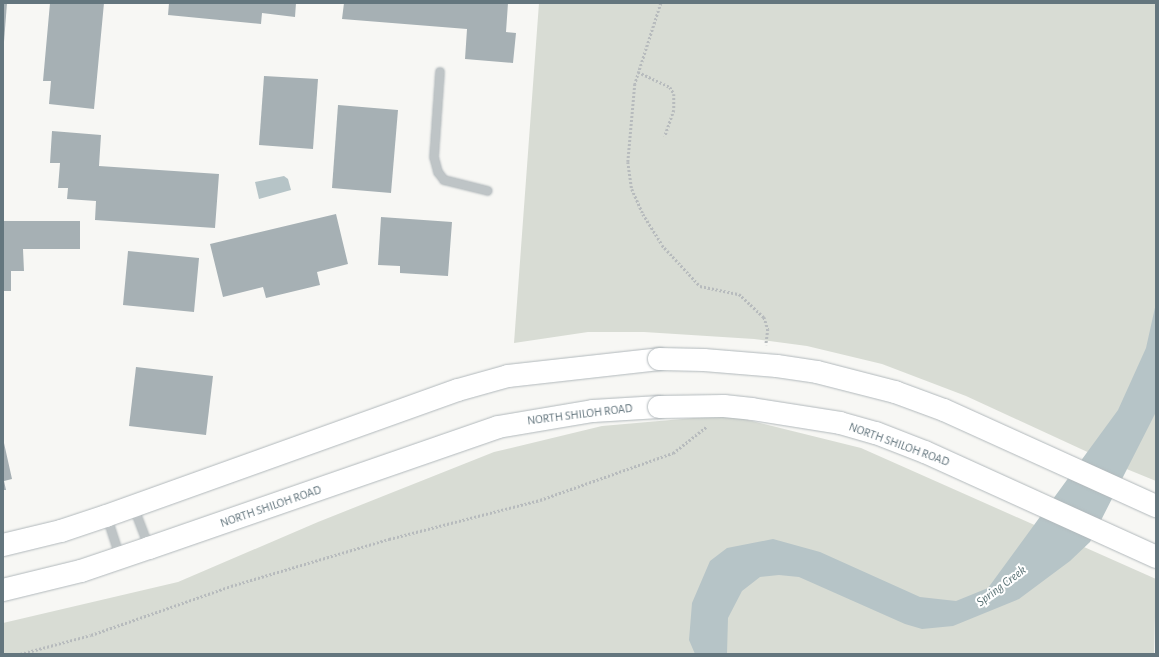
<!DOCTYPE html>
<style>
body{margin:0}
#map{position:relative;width:1159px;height:657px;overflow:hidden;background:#f7f7f4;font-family:"Alegreya Sans",sans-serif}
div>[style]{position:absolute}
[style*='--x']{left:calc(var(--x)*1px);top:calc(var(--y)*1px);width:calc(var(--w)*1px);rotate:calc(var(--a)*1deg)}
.green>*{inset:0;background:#d8dcd4}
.water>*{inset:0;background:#b6c4c7}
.building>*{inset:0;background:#a6b0b4}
.path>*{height:2.5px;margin-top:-1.25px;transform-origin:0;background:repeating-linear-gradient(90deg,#b7bbbd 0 2px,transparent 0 4px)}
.roads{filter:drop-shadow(0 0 1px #b1b8bb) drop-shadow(0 0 1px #b1b8bb)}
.service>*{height:8px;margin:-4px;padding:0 4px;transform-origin:4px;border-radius:4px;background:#bec4c6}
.secondary>*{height:22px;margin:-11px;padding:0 11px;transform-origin:11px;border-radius:11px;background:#fff}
.bridges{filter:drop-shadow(0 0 1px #b1b8bb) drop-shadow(0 0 1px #b1b8bb)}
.secondary-bridge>*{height:22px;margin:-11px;padding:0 11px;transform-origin:11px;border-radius:11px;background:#fff}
span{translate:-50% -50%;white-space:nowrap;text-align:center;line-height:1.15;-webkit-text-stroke:4px #fff;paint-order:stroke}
.street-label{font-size:12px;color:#64767e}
.water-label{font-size:13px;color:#5e7578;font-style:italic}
.frame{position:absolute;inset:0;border:4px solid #64767e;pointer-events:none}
</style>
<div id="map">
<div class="green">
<i style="clip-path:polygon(539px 3px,1156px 3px,1156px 481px,1107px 461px,966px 396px,882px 364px,807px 346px,754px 339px,644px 332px,588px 332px,514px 343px)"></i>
<i style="clip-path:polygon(728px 415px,861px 448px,1156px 579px,1154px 654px,3px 654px,3px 623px,178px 582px,318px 522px,494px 452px,602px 426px)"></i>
</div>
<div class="water">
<i style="clip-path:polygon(284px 176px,288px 179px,291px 190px,259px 199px,255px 182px)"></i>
<i style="clip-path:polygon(1156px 303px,1156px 412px,1090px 542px,1070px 561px,1019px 599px,953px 626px,922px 629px,905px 624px,799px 577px,779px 575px,760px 577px,742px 591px,728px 618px,727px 654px,695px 654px,689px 640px,692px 603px,710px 561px,727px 548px,773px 539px,820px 552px,920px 597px,956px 601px,988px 588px,1118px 410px,1146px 348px)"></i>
</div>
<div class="building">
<i style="clip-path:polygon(3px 3px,7px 3px,4px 42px,3px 42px)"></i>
<i style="clip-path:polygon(50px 3px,104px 3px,94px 109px,49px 104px,51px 81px,43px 81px)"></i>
<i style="clip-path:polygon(169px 3px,296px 3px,295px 17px,262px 13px,261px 24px,168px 15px)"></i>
<i style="clip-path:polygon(344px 3px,508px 3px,506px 32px,516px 33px,513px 63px,465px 59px,467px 29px,342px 19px)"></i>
<i style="clip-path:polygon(264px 76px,318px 79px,313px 149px,259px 145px)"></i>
<i style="clip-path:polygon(338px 105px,398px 110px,391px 193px,332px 188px)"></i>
<i style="clip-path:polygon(52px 131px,101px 135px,99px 166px,219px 174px,215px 228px,95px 220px,96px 201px,67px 199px,68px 188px,58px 188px,60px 163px,50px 163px)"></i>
<i style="clip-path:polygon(336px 214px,348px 264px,317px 272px,320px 285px,266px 298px,263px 287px,223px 297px,210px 244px)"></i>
<i style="clip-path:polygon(381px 217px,452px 222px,448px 276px,400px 273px,400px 266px,378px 265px)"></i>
<i style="clip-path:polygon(3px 221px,80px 221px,80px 249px,23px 249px,24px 271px,11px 271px,11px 291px,3px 291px)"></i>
<i style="clip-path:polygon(128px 251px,199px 258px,194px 312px,123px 305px)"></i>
<i style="clip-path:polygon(136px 367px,213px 376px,206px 435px,129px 426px)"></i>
<i style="clip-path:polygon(4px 443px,12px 479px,4px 481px,6px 490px,3px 490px)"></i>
</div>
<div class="path">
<i style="--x:661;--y:3;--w:85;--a:107.8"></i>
<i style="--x:635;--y:84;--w:78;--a:95.1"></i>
<i style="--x:628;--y:162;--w:27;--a:82"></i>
<i style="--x:632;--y:189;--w:27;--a:66"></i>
<i style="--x:643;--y:214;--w:36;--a:58"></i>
<i style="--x:662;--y:245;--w:56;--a:47.2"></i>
<i style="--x:700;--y:286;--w:40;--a:12"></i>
<i style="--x:739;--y:294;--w:34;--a:43"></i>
<i style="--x:764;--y:317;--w:13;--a:72"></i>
<i style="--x:768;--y:329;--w:16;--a:97"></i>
<i style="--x:638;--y:72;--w:35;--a:25"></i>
<i style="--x:670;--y:87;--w:8;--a:60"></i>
<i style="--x:674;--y:94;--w:16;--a:90"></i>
<i style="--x:674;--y:110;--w:28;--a:109"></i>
<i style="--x:20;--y:654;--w:73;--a:-15"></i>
<i style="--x:91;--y:635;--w:148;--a:-19.3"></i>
<i style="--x:231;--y:586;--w:165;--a:-16.6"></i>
<i style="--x:389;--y:539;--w:156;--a:-14.5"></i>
<i style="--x:540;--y:500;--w:141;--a:-19.5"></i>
<i style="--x:673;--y:453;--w:42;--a:-38.2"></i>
</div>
<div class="roads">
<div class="service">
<i style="--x:440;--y:72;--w:85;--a:94"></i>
<i style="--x:434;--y:157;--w:16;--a:75"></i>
<i style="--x:438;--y:172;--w:10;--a:53"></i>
<i style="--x:444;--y:180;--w:45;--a:14"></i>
<i style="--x:134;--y:508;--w:42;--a:69"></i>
<i style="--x:107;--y:517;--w:42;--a:72"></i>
</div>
<div class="secondary">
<i style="--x:3;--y:545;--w:60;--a:-13.6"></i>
<i style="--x:61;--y:531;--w:47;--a:-18.4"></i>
<i style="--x:106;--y:516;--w:374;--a:-19.7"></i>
<i style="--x:458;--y:390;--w:52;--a:-15.6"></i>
<i style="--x:508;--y:376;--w:152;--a:-6.4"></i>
<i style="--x:3;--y:590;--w:80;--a:-13.7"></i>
<i style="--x:81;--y:571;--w:72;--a:-18.7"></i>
<i style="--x:149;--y:548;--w:369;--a:-19.1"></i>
<i style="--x:498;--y:427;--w:96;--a:-9.6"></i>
<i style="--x:593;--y:411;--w:66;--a:-3.5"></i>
</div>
</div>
<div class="bridges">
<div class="secondary-bridge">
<i style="--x:659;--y:359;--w:45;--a:1.3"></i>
<i style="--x:704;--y:360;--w:73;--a:4.7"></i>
<i style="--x:777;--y:366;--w:40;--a:8.5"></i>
<i style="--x:817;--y:372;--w:81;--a:14.4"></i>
<i style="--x:895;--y:392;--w:52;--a:20.2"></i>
<i style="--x:944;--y:410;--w:233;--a:24.4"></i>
<i style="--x:659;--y:407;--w:65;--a:-0.9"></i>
<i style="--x:724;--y:406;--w:28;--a:6"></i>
<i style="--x:752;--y:409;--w:89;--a:9"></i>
<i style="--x:840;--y:423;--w:37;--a:16"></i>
<i style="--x:876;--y:433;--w:53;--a:21.2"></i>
<i style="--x:925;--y:452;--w:254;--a:24.4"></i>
</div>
</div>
<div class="street-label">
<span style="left:580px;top:415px;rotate:-7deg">NORTH SHILOH ROAD</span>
<span style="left:899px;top:445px;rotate:20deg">NORTH SHILOH ROAD</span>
<span style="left:271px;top:507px;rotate:-19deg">NORTH SHILOH ROAD</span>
</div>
<div class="water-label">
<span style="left:1002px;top:587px;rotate:-37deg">Spring Creek</span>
</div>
<div class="frame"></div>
</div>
